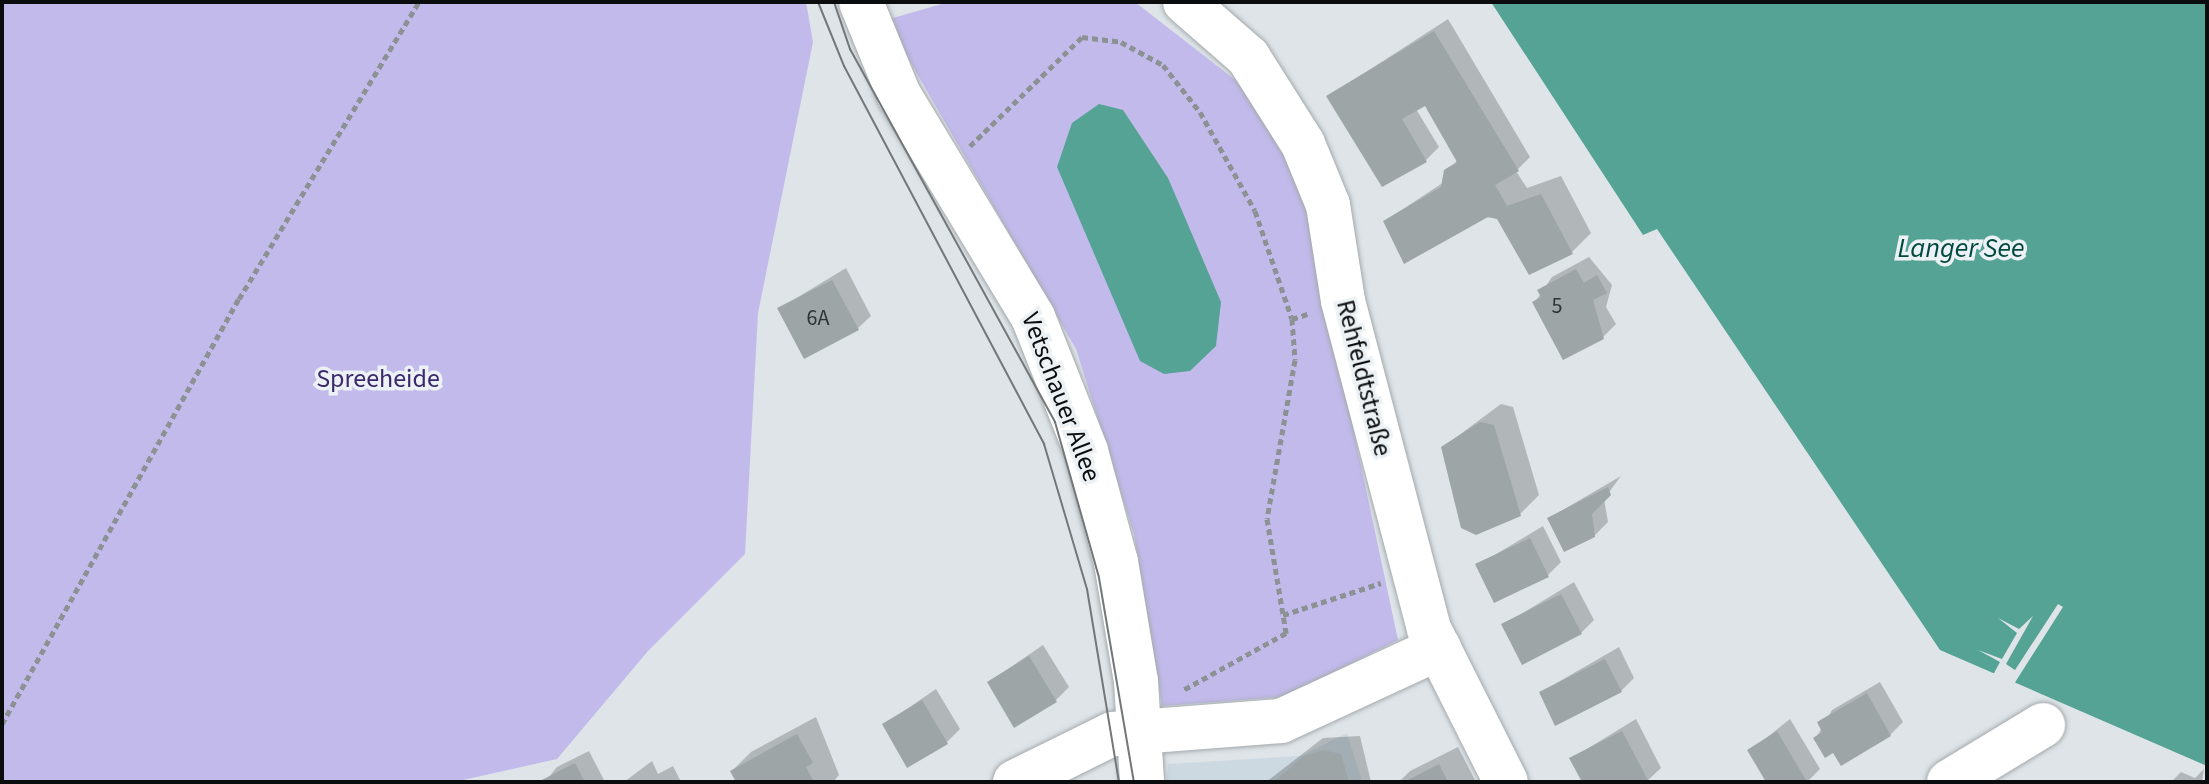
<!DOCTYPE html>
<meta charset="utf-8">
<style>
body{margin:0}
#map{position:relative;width:2209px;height:784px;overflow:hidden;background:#dee4e8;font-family:"Source Sans 3",sans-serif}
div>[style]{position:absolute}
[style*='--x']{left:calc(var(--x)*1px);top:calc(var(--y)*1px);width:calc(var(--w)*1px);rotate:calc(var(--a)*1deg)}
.built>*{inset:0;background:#ccd9e1}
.green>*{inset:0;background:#c2baeb}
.water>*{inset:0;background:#54a394}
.pier>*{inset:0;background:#dee4e8}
.shadow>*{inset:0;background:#0003}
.building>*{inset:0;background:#9ea5a6}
.path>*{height:5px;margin-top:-2.5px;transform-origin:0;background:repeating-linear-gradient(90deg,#8c9194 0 6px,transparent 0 10px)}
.roads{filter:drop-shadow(0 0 2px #a3a9ac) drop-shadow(0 0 2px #a3a9ac)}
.minor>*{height:44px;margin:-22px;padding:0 22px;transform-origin:22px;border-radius:22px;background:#fff}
.tram>*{height:2px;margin:-1px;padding:0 1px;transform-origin:1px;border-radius:1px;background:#737779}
span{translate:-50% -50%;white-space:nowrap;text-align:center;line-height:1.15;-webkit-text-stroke:7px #ecf1f5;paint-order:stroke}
.number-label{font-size:22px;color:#2f3233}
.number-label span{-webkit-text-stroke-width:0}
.street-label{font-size:26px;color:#0a0c0d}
.park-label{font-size:26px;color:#3b296c}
.water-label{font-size:28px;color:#00493e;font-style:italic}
.frame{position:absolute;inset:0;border:4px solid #0a0c0d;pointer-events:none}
</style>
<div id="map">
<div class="built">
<i style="clip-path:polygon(1347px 733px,1362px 782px,1166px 782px,1168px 764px,1301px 756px)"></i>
</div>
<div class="green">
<i style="clip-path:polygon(2px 2px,806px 2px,813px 42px,758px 313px,745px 554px,648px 651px,557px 759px,454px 782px,2px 782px)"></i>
<i style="clip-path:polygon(949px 2px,1135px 2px,1261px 100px,1297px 164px,1398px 640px,1283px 697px,1162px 706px,1134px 534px,1076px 349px,886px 20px)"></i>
</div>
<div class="water">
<i style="clip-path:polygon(1491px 2px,2207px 2px,2207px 766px,1940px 650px,1657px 229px,1643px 235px)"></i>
<i style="clip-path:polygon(1099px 104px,1123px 110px,1168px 178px,1221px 302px,1216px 346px,1190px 371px,1164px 374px,1140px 361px,1057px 167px,1072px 123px)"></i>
</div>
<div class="pier">
<i style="clip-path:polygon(2058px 604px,2063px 607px,2014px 684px,1993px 675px,2000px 662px,1978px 650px,2002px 659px,2017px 633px,1998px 618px,2019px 629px,2033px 616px,2006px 664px,2015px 670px)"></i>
</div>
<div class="shadow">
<i style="clip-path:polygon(1448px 19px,1530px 157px,1516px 171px,1527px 188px,1561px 176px,1591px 233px,1572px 252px,1530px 272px,1499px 217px,1385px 221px,1444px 182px,1458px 158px,1425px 104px,1416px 109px,1439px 147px,1426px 160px,1329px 96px)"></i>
<i style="clip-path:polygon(1589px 257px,1612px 285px,1606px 307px,1616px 324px,1603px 337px,1535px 302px,1552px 277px)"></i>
<i style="clip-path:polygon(846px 268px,871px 316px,857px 329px,780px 308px)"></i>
<i style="clip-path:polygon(1501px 404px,1513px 407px,1539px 495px,1520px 514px,1443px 447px)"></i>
<i style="clip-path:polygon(1621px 476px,1604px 499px,1608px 522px,1594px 536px,1549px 518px)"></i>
<i style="clip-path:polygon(1543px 526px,1561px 562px,1548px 575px,1478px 565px)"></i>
<i style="clip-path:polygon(1574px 582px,1594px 620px,1581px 633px,1503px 625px)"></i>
<i style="clip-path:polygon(1043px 645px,1069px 687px,1056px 700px,989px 682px)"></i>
<i style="clip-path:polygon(1619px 647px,1634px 678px,1621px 691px,1541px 692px)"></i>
<i style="clip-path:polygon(1880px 682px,1903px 722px,1890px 735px,1834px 750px,1816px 738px,1832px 710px)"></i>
<i style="clip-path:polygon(936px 689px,960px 729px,947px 742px,885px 724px)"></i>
<i style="clip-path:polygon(816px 717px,839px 775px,833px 782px,738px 782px,732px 771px,751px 752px)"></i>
<i style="clip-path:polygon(1636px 719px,1661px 768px,1646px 782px,1584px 782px,1572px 758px)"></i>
<i style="clip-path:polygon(1790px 719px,1820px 769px,1807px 782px,1768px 782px,1750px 751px)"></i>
<i style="clip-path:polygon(1360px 736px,1371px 782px,1266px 782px,1323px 738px)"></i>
<i style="clip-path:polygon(1458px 747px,1476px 782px,1399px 782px,1410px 771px)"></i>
<i style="clip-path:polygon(589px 751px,605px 782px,545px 782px,557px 767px)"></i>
<i style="clip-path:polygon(652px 761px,658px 774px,673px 766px,681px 782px,624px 782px)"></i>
<i style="clip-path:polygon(2204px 769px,2202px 782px,2171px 782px,2181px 772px,2195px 778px)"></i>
</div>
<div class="building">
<i style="clip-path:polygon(1434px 31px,1519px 171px,1495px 185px,1507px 206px,1541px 194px,1573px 254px,1529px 275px,1497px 219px,1488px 217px,1404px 264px,1383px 221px,1441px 187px,1444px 170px,1457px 162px,1425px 106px,1402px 119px,1427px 162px,1382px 187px,1326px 96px)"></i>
<i style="clip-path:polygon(1576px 269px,1584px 283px,1597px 275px,1607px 293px,1593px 300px,1604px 339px,1563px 360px,1532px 302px,1541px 297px,1537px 290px)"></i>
<i style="clip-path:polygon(832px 280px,859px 330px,804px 359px,777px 308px)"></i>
<i style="clip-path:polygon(1480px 422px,1494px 425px,1521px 516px,1476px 535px,1461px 528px,1441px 447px)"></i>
<i style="clip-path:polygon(1608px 487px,1611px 495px,1592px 514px,1595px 537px,1564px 552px,1547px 518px)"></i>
<i style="clip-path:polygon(1530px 538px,1549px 577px,1494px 603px,1475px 564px)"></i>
<i style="clip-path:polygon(1561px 594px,1582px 634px,1522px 665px,1501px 624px)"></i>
<i style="clip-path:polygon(1029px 656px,1057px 702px,1014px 728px,987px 682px)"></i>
<i style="clip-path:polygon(1605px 659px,1622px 692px,1555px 726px,1539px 692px)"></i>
<i style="clip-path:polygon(1867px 693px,1891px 736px,1841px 766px,1833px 753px,1825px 758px,1813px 738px,1822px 732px,1817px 722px)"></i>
<i style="clip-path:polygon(922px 700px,948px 744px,907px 768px,882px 724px)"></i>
<i style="clip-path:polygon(1622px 731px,1649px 782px,1582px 782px,1569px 758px)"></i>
<i style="clip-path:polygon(1777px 731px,1807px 782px,1766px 782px,1747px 750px)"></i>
<i style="clip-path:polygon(797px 734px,813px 763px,806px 767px,814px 782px,736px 782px,730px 771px)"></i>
<i style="clip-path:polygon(1323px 750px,1341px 754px,1349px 782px,1274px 782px,1302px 757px)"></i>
<i style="clip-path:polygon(575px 763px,585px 782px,538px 782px)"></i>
<i style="clip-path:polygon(1439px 764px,1448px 782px,1404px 782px)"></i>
</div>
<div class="path">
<i style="--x:970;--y:146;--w:156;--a:-44.2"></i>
<i style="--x:1082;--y:37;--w:39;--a:7"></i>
<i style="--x:1121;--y:42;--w:48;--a:28.7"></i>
<i style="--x:1163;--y:65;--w:60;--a:51.8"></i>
<i style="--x:1200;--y:112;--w:113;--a:60.9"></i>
<i style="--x:1255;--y:211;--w:114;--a:71.1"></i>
<i style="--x:1292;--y:319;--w:41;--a:85.8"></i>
<i style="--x:1295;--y:360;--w:161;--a:100"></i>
<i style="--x:1267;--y:519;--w:116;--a:80.5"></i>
<i style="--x:1286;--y:633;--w:118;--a:151"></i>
<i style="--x:1292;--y:319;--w:19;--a:-18"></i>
<i style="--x:1283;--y:615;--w:103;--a:-18.1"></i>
<i style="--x:2;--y:724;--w:487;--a:-60.9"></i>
<i style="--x:239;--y:299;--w:347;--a:-58.8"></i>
</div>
<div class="roads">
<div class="minor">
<i style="--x:861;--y:2;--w:100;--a:67.8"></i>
<i style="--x:899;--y:95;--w:259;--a:58.9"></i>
<i style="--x:1033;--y:317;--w:144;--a:68.4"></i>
<i style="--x:1086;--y:451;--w:115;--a:74.9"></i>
<i style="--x:1116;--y:562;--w:121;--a:80.5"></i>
<i style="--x:1136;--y:681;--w:101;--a:86.6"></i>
<i style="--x:1185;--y:2;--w:84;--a:41.1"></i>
<i style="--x:1248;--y:57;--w:103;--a:57.7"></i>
<i style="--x:1303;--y:144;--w:66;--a:67.7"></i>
<i style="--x:1328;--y:205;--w:97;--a:81.1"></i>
<i style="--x:1343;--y:301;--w:339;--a:75.3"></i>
<i style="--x:1429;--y:629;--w:171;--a:63.3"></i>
<i style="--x:1015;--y:782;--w:108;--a:-26.3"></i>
<i style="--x:1112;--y:734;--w:169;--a:-4.4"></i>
<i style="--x:1281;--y:721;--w:174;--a:-24.8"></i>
<i style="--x:1949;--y:782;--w:110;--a:-31.2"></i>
</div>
</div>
<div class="tram">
<i style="--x:818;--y:2;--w:69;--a:67.9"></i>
<i style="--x:844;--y:66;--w:428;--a:62.1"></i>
<i style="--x:1044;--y:444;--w:151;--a:73.5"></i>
<i style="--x:1087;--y:589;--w:196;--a:80.6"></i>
<i style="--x:834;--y:2;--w:50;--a:71.2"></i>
<i style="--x:850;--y:49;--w:426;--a:61.2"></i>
<i style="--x:1055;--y:422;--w:162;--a:74.2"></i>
<i style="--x:1099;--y:578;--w:207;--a:80.3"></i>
</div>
<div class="number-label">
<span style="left:1557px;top:307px">5</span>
<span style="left:818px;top:319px">6A</span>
</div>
<div class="street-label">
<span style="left:1364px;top:378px;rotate:76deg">Rehfeldtstraße</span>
<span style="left:1061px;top:397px;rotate:69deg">Vetschauer Allee</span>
</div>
<div class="park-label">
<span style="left:378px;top:379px">Spreeheide</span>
</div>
<div class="water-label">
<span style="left:1961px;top:248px">Langer See</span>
</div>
<div class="frame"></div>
</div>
